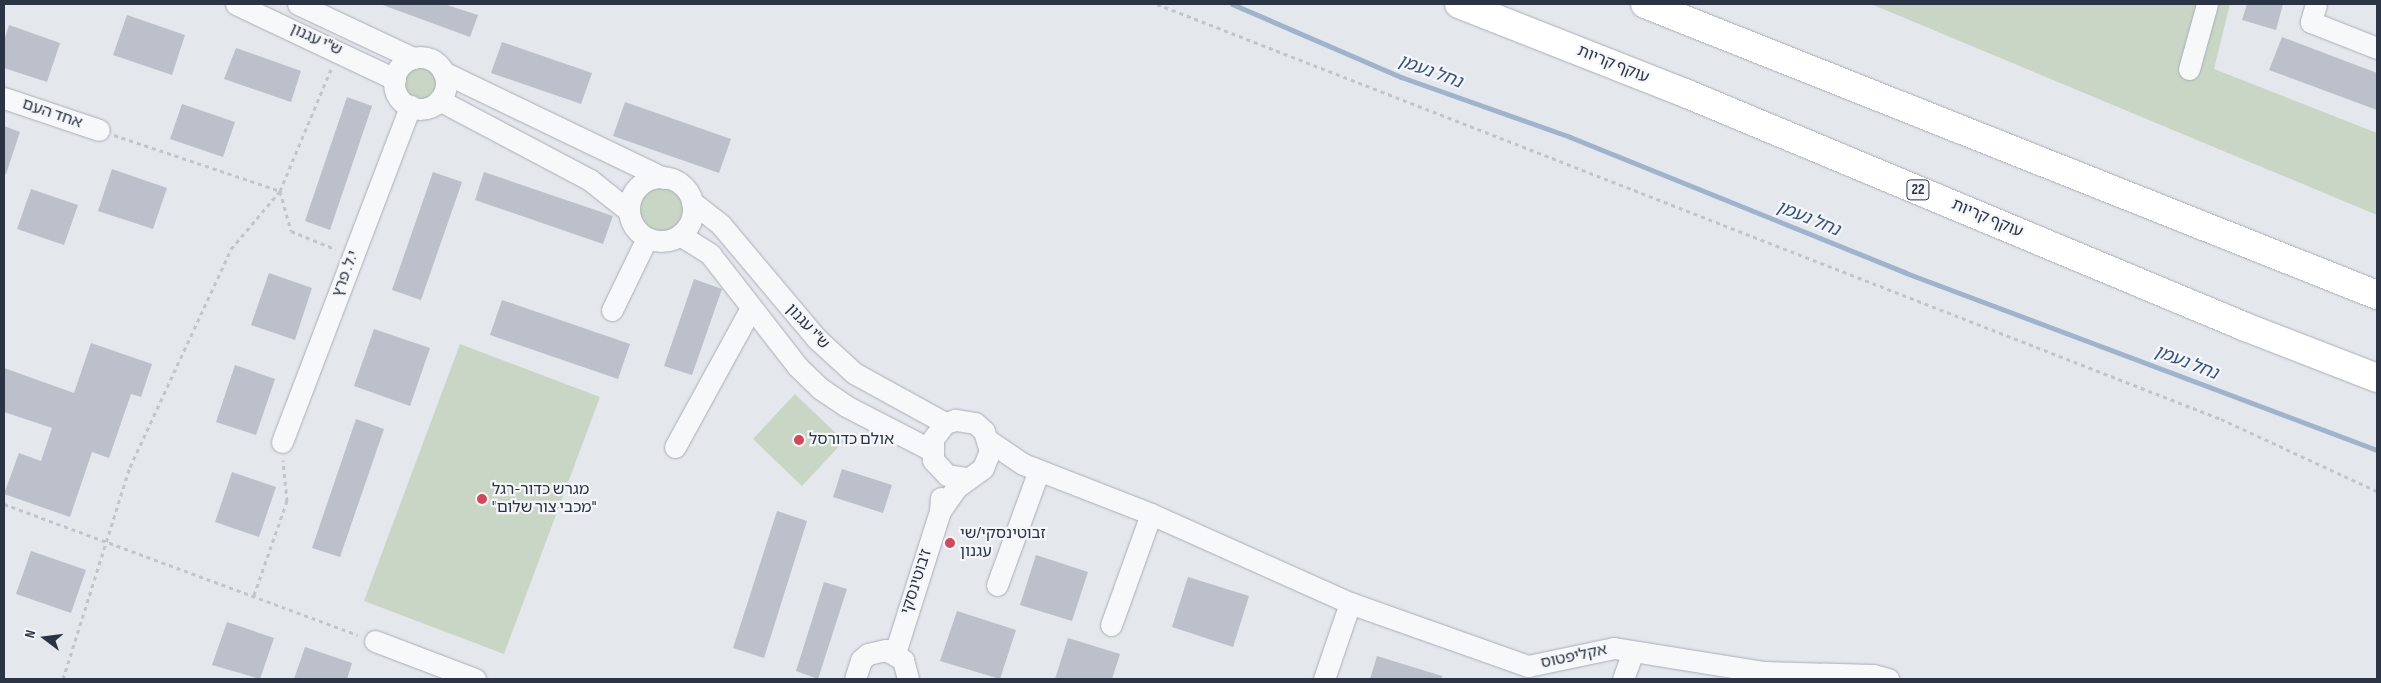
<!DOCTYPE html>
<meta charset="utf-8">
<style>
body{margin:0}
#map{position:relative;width:2381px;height:683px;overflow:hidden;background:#e4e7ec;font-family:"Sofia Sans Condensed","Noto Sans Hebrew",sans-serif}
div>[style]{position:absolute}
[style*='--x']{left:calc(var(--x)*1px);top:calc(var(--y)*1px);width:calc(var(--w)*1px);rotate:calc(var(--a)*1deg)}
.green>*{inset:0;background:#c9d6c5}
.round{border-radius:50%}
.stream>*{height:5px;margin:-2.5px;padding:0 2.5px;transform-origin:2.5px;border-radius:2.5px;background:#9fb4cc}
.building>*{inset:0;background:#bbc0ca}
.path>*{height:3px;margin-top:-1.5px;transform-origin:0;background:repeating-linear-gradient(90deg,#c2c5cb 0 4px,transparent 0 8px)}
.roads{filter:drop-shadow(0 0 1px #a9aeb7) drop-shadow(0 0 1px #a9aeb7)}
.minor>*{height:21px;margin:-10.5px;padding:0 10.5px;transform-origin:10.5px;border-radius:10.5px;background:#f7f8fa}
.minor>.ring{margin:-10.5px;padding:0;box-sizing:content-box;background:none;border:21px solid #f7f8fa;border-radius:50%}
.highway>*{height:28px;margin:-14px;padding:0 14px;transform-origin:14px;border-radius:14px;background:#fff}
.dots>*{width:14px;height:14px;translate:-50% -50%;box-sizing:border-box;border:2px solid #f4f6f9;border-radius:50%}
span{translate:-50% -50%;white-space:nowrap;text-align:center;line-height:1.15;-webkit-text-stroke:4.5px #f4f6f9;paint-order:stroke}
.shield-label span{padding:1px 4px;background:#f4f6f9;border:1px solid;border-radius:4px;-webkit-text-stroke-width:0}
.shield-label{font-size:15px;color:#2b3445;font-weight:700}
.street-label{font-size:16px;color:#2b3445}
.poi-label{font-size:16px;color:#2b3445}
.left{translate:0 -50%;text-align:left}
.water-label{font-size:18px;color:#34527a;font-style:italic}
.frame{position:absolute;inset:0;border:5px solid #2b3445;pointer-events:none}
.north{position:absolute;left:20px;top:613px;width:50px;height:50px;-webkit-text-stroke:4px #f4f6f9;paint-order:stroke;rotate:285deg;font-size:14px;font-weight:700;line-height:20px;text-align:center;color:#2b3445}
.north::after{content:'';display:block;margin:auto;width:18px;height:22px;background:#2b3445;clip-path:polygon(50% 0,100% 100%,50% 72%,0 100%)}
</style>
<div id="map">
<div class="green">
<i style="clip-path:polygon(1871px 4px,2230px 4px,2214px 69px,2377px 133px,2377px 215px)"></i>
<i class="round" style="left:401px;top:64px;width:38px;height:38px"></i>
<i class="round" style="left:637px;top:187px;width:46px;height:46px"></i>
<i style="clip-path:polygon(460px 344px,600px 397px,504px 654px,364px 601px)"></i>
<i style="clip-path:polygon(795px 394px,844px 441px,802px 486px,753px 439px)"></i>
</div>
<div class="stream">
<i style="--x:1232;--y:4;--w:184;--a:23.4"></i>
<i style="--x:1401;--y:77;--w:179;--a:19.5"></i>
<i style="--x:1570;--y:137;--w:362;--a:22"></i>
<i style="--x:1906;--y:273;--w:503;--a:20.6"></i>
</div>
<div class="building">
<i style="clip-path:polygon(380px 4px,444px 4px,478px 15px,470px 37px)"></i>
<i style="clip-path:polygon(2247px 4px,2283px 4px,2276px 30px,2242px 20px)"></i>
<i style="clip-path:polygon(127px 15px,185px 35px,172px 75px,113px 55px)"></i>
<i style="clip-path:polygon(9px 25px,60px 43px,47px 82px,4px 68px,4px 41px)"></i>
<i style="clip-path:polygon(2282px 37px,2377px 73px,2377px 110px,2269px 70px)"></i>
<i style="clip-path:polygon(502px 42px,592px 73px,581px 104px,491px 73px)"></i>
<i style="clip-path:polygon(236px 48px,301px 71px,291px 102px,224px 79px)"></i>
<i style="clip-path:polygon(347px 97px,372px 106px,330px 230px,305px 221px)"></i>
<i style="clip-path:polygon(625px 102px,731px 139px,719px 173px,613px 136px)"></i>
<i style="clip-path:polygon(182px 104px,235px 122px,223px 157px,170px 139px)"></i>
<i style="clip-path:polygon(4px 126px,20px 132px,6px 174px,4px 173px)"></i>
<i style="clip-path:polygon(112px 169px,167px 188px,153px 229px,98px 211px)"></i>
<i style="clip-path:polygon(433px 172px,462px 182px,421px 300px,392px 290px)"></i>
<i style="clip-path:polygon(484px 172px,613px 216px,603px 244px,475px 200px)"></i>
<i style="clip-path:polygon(31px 189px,78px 205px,64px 245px,17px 229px)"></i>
<i style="clip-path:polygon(269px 273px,312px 288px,295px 340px,251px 325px)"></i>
<i style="clip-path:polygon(694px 279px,722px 289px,692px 375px,664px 366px)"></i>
<i style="clip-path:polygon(502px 300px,630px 344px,618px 379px,490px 335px)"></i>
<i style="clip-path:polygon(374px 329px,430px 348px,410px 406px,354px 386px)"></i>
<i style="clip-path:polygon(91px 343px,152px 364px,141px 397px,131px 394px,109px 458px,92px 452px,70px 517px,4px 494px,19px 453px,41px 461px,52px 428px,4px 412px,4px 368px,74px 393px)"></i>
<i style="clip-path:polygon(235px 365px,275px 379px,256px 435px,216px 422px)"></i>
<i style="clip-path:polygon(356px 419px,384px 429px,340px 557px,312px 548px)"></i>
<i style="clip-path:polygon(842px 469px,892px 485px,883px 513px,833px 497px)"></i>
<i style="clip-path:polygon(232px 472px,276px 487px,259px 537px,215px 522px)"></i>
<i style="clip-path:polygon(777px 511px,807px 521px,764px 658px,733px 648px)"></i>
<i style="clip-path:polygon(31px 551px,86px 570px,71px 613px,16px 594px)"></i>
<i style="clip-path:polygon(1036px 555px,1088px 572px,1072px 621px,1020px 605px)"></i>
<i style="clip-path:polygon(1188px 577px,1249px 596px,1233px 647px,1172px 627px)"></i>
<i style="clip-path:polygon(824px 582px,847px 589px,818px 679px,796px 671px)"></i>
<i style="clip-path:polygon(957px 611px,1016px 630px,1000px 679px,940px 661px)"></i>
<i style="clip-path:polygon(227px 622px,274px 638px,260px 679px,212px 665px)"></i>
<i style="clip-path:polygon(1068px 638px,1120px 654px,1112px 679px,1055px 679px)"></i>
<i style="clip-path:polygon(305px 647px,352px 663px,347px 679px,294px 679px)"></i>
<i style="clip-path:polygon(1377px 656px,1442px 676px,1442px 679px,1370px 679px)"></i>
</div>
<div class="path">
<i style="--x:1157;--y:4;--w:1142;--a:21.31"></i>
<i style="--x:2221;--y:419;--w:172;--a:24.8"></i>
<i style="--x:114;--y:135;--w:175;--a:18.6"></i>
<i style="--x:280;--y:191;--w:41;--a:74.6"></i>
<i style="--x:291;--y:231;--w:48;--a:22.2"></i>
<i style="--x:4;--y:504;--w:377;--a:20.3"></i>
<i style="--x:254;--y:595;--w:100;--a:-70.7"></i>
<i style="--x:287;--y:501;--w:41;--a:-95.6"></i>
<i style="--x:63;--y:679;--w:222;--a:-72.5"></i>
<i style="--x:130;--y:467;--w:240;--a:-65.1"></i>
<i style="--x:231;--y:249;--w:76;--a:-49.8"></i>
<i style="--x:280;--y:191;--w:132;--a:-67.3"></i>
</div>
<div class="roads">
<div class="minor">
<i style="--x:236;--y:4;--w:176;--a:25.3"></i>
<i style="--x:298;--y:4;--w:127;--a:25.2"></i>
<i style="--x:2316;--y:4;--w:19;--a:106"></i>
<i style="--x:2311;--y:22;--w:71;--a:21.5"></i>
<i class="ring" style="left:394px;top:57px;width:31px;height:31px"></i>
<i style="--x:2189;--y:69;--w:67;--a:-74.5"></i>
<i style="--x:443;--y:72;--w:244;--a:25.7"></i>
<i style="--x:4;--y:98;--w:100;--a:18.6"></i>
<i style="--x:439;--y:100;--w:171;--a:27.9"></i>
<i style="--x:590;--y:180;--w:50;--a:38.5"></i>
<i class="ring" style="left:629px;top:177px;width:43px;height:43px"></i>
<i style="--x:692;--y:202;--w:37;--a:38"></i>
<i style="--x:721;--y:225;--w:149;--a:49.9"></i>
<i style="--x:817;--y:339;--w:50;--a:42.6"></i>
<i style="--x:854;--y:373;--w:104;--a:28.8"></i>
<i style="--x:680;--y:235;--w:36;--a:32"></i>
<i style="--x:710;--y:254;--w:143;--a:52.1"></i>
<i style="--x:798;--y:367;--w:32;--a:44"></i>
<i style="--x:821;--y:389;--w:30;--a:34"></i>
<i style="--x:846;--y:406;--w:96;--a:27.4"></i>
<i style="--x:612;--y:310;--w:80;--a:-64.1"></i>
<i style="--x:989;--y:441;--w:41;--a:34.1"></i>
<i style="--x:1023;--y:464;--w:137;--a:21.3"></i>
<i style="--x:1151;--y:514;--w:218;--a:24.1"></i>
<i style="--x:1350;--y:603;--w:189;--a:19.5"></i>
<i style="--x:1528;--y:666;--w:88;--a:-11.8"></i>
<i style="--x:1614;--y:648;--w:152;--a:9.1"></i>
<i style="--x:1764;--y:672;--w:109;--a:1.6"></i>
<i style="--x:1873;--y:675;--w:16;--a:15"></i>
<i style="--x:282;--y:442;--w:360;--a:-69.1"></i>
<i style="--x:675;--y:447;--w:158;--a:-61.3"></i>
<i style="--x:940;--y:511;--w:29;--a:-55"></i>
<i style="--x:957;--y:487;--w:32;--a:-36"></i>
<i style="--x:983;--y:468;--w:18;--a:-68"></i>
<i style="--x:990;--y:451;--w:21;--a:-107"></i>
<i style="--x:984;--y:431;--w:12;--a:-138"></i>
<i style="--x:975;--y:423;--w:20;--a:-171"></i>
<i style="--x:955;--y:420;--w:10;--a:163"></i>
<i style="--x:945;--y:423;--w:20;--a:127"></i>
<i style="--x:933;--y:439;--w:21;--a:90"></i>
<i style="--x:933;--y:460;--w:21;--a:47"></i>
<i style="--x:947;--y:475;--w:20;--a:9"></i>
<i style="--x:997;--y:585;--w:122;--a:-69.9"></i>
<i style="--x:1111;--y:625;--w:118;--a:-70.2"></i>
<i style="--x:375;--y:641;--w:107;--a:20.8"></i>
<i style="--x:895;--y:653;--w:149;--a:-72.4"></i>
<i style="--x:940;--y:511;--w:13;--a:-86"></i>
<i style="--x:855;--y:679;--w:20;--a:-72"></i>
<i style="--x:861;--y:660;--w:9;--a:-41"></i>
<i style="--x:868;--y:654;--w:18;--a:-13"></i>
<i style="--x:886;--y:650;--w:20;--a:30"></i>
<i style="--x:903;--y:660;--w:20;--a:75"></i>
<i style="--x:1324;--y:679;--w:80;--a:-71.1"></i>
<i style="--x:1623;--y:679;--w:29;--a:-70"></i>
</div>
<div class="highway">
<i style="--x:1459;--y:4;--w:243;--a:21.5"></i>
<i style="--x:1685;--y:93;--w:605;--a:22.66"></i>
<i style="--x:2243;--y:326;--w:144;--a:21.2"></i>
<i style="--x:1645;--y:4;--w:788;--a:21.68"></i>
</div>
</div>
<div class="dots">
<i style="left:799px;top:440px;background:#d1495b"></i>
<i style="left:482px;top:499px;background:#d1495b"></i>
<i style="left:950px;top:543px;background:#d1495b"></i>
</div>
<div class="shield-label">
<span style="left:1918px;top:190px">22</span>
</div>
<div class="street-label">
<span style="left:316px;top:40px;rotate:25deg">ש"י עגנון</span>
<span style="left:1613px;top:65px;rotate:22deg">עוקף קריות</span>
<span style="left:52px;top:114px;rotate:19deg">אחד העם</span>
<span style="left:1987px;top:219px;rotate:23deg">עוקף קריות</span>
<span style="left:346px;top:274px;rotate:-69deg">י.ל. פרץ</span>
<span style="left:807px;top:327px;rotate:47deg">ש"י עגנון</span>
<span style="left:917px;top:582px;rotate:-72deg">ז'בוטינסקי</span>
<span style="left:1574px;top:657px;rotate:-12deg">אקליפטוס</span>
</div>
<div class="poi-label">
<span class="left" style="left:809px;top:440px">אולם כדורסל</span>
<span class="left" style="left:492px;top:499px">מגרש כדור-רגל<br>"מכבי צור שלום"</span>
<span class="left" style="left:960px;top:543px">זבוטינסקי/שי<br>עגנון</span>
</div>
<div class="water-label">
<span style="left:1430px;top:72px;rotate:20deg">נחל נעמן</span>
<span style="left:1808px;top:219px;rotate:22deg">נחל נעמן</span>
<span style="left:2186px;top:363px;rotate:21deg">נחל נעמן</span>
</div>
<div class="frame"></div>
<div class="north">N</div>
</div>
